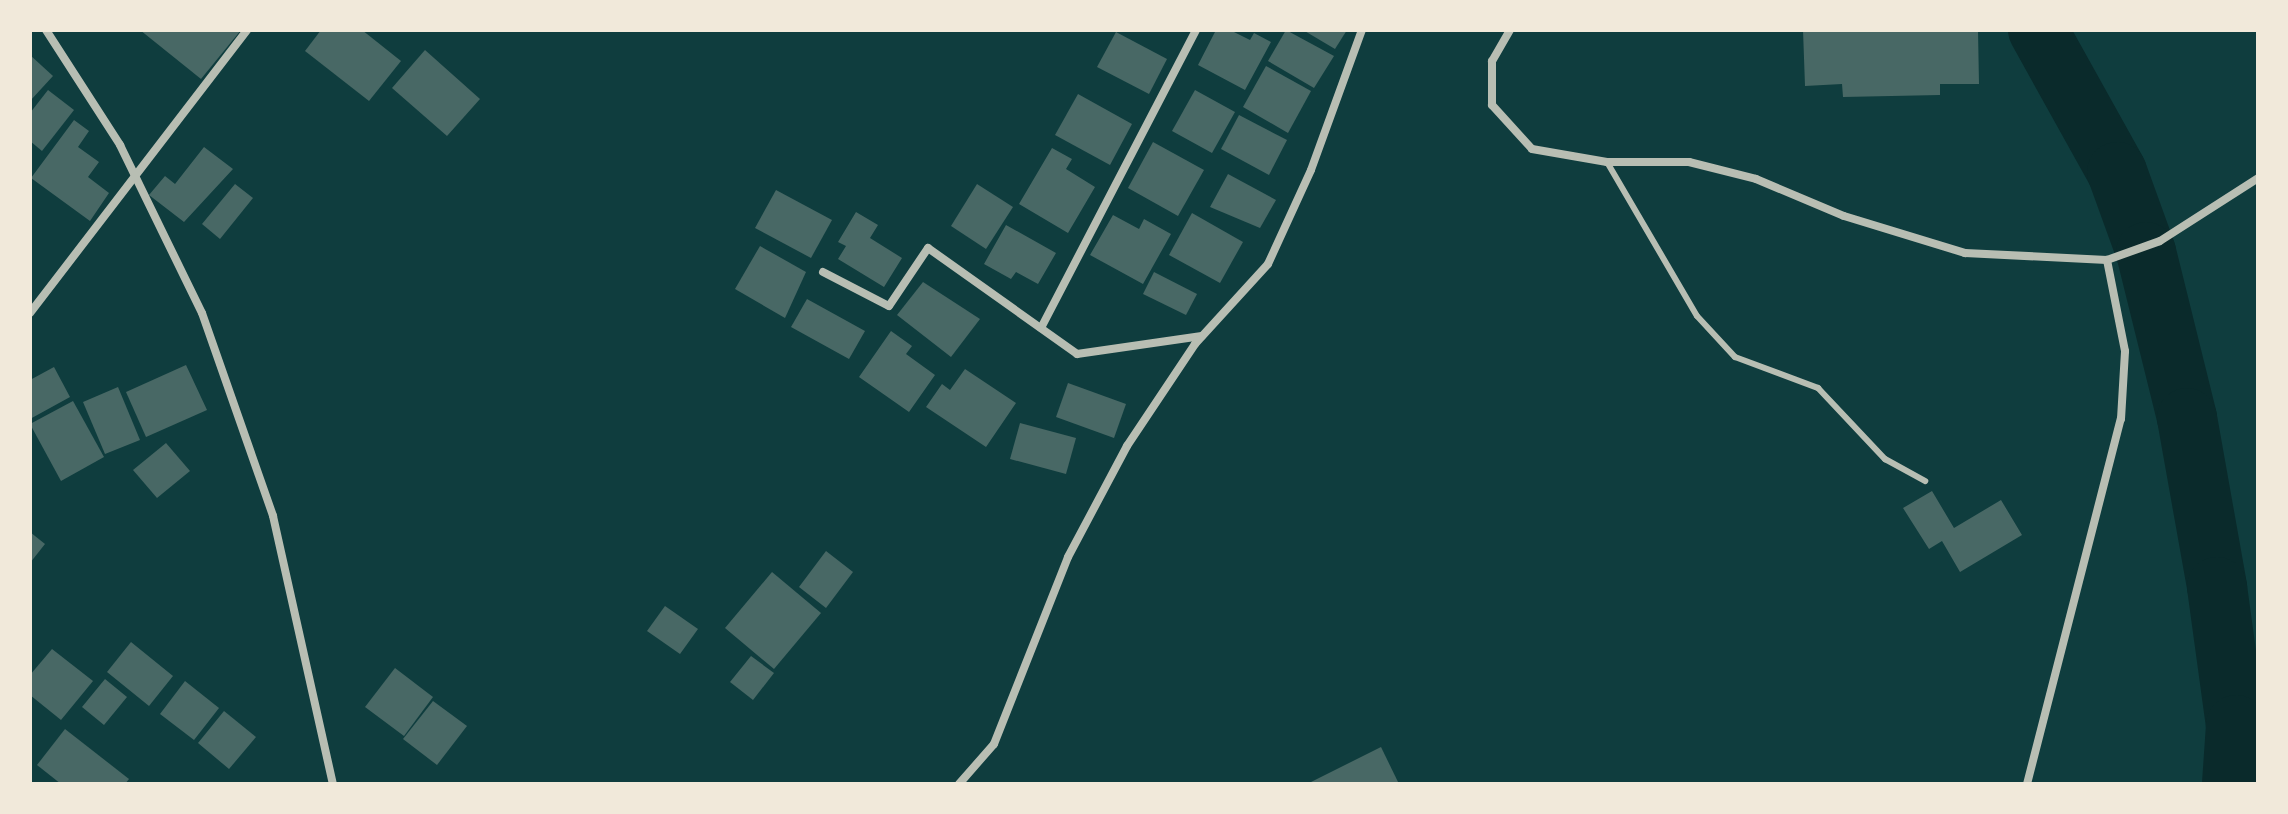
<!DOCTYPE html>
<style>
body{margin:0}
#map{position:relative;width:2288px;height:814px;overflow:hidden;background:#0f3d3e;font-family:"Nunito Sans",sans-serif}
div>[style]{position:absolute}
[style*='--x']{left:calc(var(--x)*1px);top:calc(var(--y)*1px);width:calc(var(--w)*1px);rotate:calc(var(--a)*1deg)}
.river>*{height:60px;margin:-30px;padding:0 30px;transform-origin:30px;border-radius:30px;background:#0a2a2b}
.building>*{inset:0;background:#486865}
.service>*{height:6px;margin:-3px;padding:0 3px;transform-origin:3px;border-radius:3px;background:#b8beb3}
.minor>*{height:8px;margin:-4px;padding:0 4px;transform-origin:4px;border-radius:4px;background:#b8beb3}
span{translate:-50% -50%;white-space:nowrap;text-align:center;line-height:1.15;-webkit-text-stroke:7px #f1e9da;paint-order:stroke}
.frame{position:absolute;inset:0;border:32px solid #f1e9da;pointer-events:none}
</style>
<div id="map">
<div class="river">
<i style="--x:2038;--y:30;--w:162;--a:60.9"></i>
<i style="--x:2117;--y:172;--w:85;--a:70.1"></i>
<i style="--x:2146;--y:252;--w:171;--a:76.1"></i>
<i style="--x:2187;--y:418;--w:172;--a:79.9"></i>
<i style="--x:2217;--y:587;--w:139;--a:82.2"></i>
<i style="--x:2236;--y:725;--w:59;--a:93.9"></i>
</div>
<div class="building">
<i style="clip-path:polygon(140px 30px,241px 30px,201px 79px)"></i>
<i style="clip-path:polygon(321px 30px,362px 30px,401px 61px,369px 101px,305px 51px)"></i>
<i style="clip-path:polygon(1216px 30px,1230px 30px,1250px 40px,1254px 33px,1271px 42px,1245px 90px,1198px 65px)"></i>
<i style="clip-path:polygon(1286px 30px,1334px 56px,1314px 88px,1268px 61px)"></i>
<i style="clip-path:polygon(1303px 30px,1347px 30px,1335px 49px)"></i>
<i style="clip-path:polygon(1803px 30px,1978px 30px,1979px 84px,1940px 84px,1940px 95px,1843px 97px,1842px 84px,1805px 86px)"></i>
<i style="clip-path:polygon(1116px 32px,1167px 59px,1149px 94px,1097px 67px)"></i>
<i style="clip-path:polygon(425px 50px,480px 99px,447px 136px,392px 88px)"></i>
<i style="clip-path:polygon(30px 55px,53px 76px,30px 101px)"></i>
<i style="clip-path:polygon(1266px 66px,1311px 91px,1288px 133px,1243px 107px)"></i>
<i style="clip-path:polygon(48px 90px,74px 110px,42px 151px,30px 141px,30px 113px)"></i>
<i style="clip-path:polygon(1195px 90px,1235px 112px,1212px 153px,1172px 131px)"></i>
<i style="clip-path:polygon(1078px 94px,1132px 124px,1110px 165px,1055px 135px)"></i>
<i style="clip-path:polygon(1239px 115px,1287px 140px,1269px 175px,1221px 149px)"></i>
<i style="clip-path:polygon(74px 120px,89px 131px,78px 147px,99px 162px,88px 177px,109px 193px,90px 221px,31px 178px)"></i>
<i style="clip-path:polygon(1153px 142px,1204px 170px,1178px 216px,1128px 188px)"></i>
<i style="clip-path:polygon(204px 147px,233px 169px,184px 222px,149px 195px,165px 176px,175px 184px)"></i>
<i style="clip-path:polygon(1052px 148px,1072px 159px,1066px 169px,1095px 187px,1068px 233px,1019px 204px)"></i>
<i style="clip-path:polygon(1228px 174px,1276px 200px,1260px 228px,1210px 207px)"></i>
<i style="clip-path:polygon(235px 184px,253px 198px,220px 239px,202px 224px)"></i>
<i style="clip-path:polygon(977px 184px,1013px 207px,986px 249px,951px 226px)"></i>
<i style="clip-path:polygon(776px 190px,832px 220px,811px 258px,755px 228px)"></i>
<i style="clip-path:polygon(856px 212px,878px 225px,870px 238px,902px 258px,884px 287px,838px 259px,846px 246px,838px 242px)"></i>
<i style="clip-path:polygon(1192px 213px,1243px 242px,1220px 283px,1169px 255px)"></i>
<i style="clip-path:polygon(1113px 215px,1139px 229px,1144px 219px,1171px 234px,1143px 284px,1090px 255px)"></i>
<i style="clip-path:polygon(1006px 225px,1056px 253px,1038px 284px,1016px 272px,1011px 279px,984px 264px)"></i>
<i style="clip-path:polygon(760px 246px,806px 272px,785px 318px,735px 289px)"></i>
<i style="clip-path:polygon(1154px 272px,1197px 294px,1186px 315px,1143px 294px)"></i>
<i style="clip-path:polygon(923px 282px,980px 319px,951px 357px,897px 315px)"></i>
<i style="clip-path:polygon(807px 299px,865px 331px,849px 359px,791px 327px)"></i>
<i style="clip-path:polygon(891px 331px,912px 346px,906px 354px,935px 375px,909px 412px,859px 377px)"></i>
<i style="clip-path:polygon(186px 365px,207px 410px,146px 437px,126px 392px)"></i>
<i style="clip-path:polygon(54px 367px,70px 397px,30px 419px,30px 380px)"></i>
<i style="clip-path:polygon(965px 369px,1016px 403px,986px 447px,926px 407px,942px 384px,950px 390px)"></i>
<i style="clip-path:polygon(1068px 383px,1126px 404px,1114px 438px,1056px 417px)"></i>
<i style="clip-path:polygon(118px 387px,140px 440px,105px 454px,83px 402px)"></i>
<i style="clip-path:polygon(73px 401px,104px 457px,61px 481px,30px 424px)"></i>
<i style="clip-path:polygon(1020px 423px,1076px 438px,1066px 474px,1010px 459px)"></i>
<i style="clip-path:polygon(166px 443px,190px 471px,157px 498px,133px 470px)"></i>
<i style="clip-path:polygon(1932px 491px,1954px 528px,2001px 500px,2022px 535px,1960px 572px,1942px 541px,1929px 549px,1903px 508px)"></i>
<i style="clip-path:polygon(30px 532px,45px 544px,30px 563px)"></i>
<i style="clip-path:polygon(826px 551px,853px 572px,826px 608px,799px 587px)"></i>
<i style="clip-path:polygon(772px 572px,821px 613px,774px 669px,725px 628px)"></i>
<i style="clip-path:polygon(665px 606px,698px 629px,680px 654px,647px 631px)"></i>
<i style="clip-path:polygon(131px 642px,173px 676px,149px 706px,107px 672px)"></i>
<i style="clip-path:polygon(52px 649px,93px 681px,61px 720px,30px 695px,30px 675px)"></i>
<i style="clip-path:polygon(751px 656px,774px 673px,753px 700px,730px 682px)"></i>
<i style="clip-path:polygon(395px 668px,433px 697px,404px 736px,365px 707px)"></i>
<i style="clip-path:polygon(105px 679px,127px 697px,104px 725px,82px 707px)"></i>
<i style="clip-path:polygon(185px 681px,219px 708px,194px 740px,160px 714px)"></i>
<i style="clip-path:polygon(433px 701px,467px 726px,437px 765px,403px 739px)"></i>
<i style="clip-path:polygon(224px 711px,256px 737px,229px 769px,198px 743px)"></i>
<i style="clip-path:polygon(65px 729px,129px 779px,125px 784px,61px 784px,37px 765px)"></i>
<i style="clip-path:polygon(1381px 747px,1399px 784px,1307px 784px)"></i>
</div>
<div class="service">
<i style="--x:1607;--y:162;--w:178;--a:59.7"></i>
<i style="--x:1697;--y:316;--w:56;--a:47.2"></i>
<i style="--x:1735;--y:357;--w:89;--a:20.5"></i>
<i style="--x:1818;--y:388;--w:98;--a:46.7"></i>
<i style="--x:1885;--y:459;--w:46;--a:28.8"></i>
</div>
<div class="minor">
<i style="--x:46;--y:30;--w:137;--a:57.2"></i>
<i style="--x:120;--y:145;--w:187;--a:64"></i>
<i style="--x:202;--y:313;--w:215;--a:70.7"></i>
<i style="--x:273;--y:516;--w:275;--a:77.4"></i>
<i style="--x:1510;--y:30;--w:36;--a:120"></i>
<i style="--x:1492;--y:61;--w:44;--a:90"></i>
<i style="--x:1492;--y:105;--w:59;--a:47.7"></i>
<i style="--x:1532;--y:149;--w:76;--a:9.8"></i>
<i style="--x:1607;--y:162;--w:82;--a:0"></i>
<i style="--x:1689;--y:162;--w:69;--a:14.2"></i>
<i style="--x:1756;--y:179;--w:95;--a:22.8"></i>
<i style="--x:1844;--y:216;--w:127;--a:17"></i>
<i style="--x:1965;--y:253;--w:142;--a:2.8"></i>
<i style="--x:823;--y:272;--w:74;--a:27.3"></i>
<i style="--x:889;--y:306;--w:70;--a:-56.1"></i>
<i style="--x:928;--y:248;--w:183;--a:35.4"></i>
<i style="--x:1077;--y:354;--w:126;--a:-8.2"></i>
<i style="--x:30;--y:313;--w:357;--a:-52.5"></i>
<i style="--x:1041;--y:328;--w:336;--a:-62.5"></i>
<i style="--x:959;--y:784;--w:53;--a:-48.8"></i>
<i style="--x:994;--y:744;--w:201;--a:-68.4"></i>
<i style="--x:1068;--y:557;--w:126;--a:-62"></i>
<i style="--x:1127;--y:446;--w:123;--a:-56.3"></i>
<i style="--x:1195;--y:344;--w:108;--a:-47.6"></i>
<i style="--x:1268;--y:264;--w:103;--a:-65.4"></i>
<i style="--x:1311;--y:170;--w:149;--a:-70"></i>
<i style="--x:2027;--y:784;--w:377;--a:-75.6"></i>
<i style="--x:2121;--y:419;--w:68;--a:-86.6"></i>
<i style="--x:2125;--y:351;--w:93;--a:-101.2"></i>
<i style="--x:2107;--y:260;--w:56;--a:-19.7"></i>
<i style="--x:2160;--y:241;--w:117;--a:-32.7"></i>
</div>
<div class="frame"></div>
</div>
